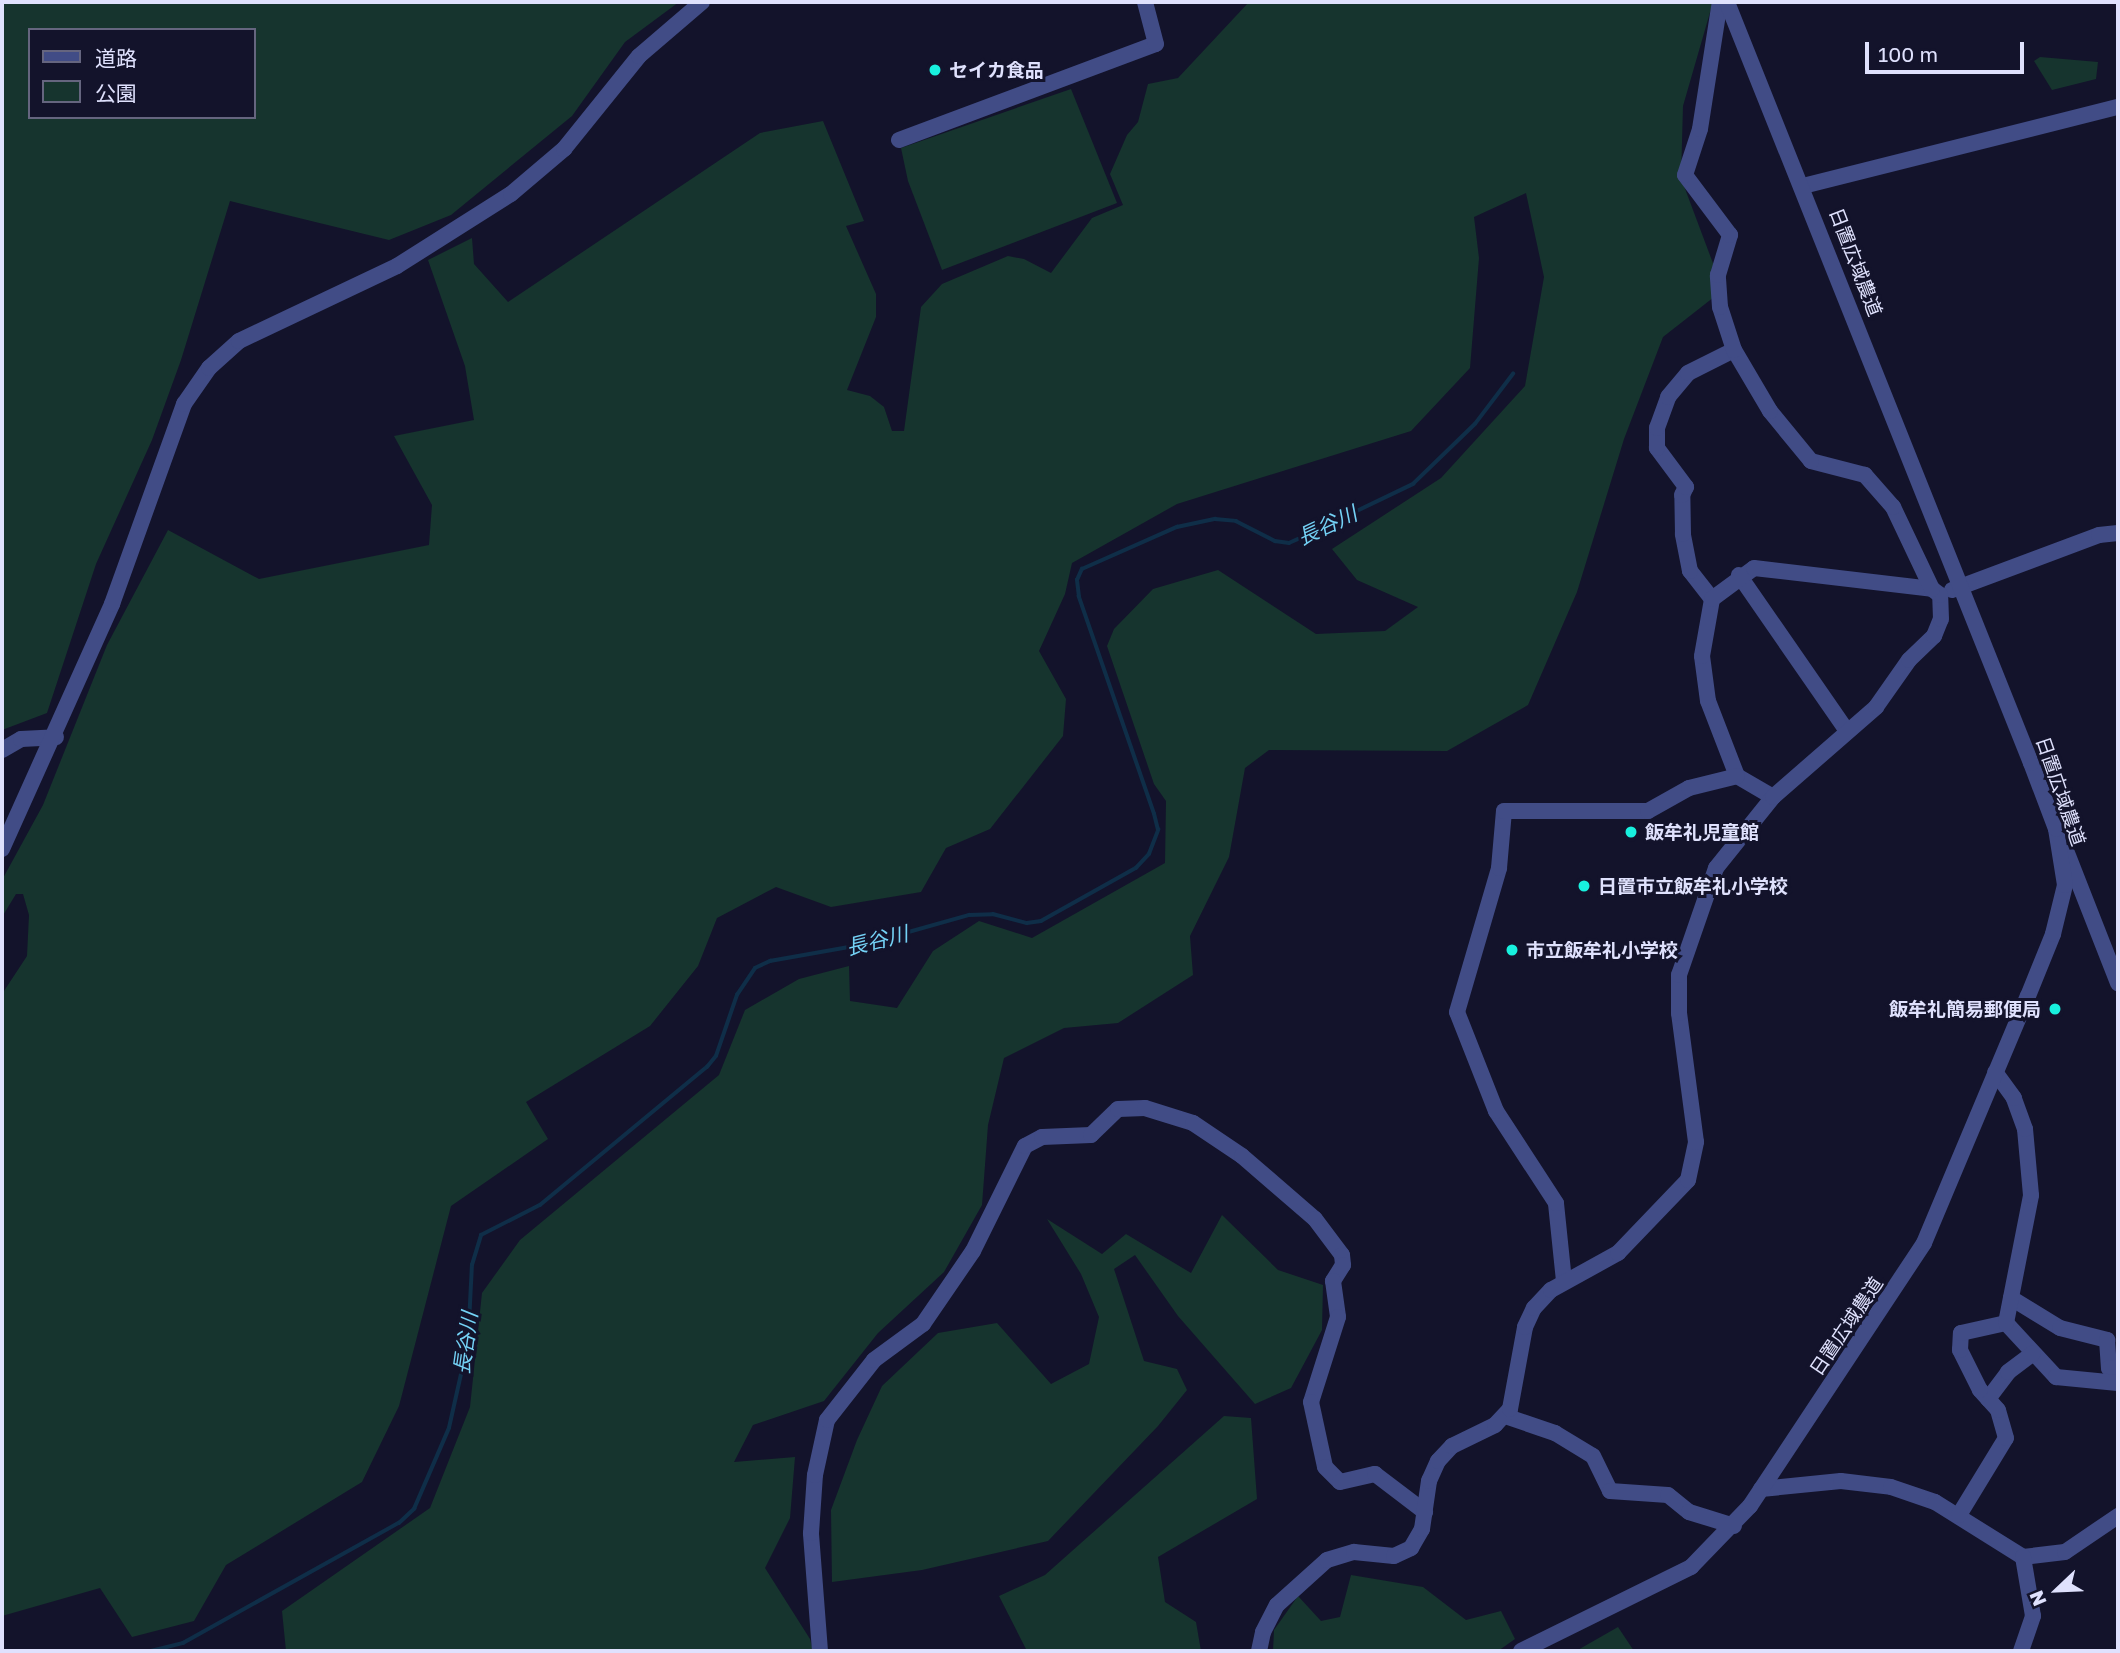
<!DOCTYPE html>
<meta charset="utf-8">
<style>
body{margin:0}
#map{position:relative;width:2120px;height:1653px;overflow:hidden;background:#13132b;font-family:"Golos Text","Noto Sans JP",sans-serif}
div>[style]{position:absolute}
[style*='--x']{left:calc(var(--x)*1px);top:calc(var(--y)*1px);width:calc(var(--w)*1px);rotate:calc(var(--a)*1deg)}
.green>*{inset:0;background:#16342e}
.stream>*{height:3.5px;margin:-1.75px;padding:0 1.75px;transform-origin:1.75px;border-radius:1.75px;background:#0f2e48}
.minor>*{height:16px;margin:-8px;padding:0 8px;transform-origin:8px;border-radius:8px;background:#414c86}
.dots>*{width:19px;height:19px;translate:-50% -50%;box-sizing:border-box;border:4px solid #13132b;border-radius:50%}
span{translate:-50% -50%;white-space:nowrap;text-align:center;line-height:1.15;-webkit-text-stroke:6px #13132b;paint-order:stroke}
.poi-label{font-size:19px;color:#dfe1fd;font-weight:700}
.left{translate:0 -50%;text-align:left}
.right{translate:-100% -50%;text-align:right}
.street-label{font-size:19px;color:#dfe1fd}
.water-label{font-size:21px;color:#74d2f6;font-style:italic}
.frame{position:absolute;inset:0;border:4px solid #dfe1fd;pointer-events:none}
.legend{position:absolute;left:28px;top:28px;width:228px;height:91px;box-sizing:border-box;background:#13132b;border:2px solid #65657f;margin:0;padding:9px 12px;list-style:none;font-size:21px;color:#dfe1fd}
.legend li{display:flex;align-items:center;gap:14px;height:35px}
.legend b{width:35px;border:2px solid #65657f}
.north{position:absolute;left:2022px;top:1555px;width:70px;height:70px;-webkit-text-stroke:5px #13132b;paint-order:stroke;rotate:247deg;font-size:19px;font-weight:700;line-height:28px;text-align:center;color:#dfe1fd}
.north::after{content:'';display:block;margin:auto;width:24px;height:32px;background:#dfe1fd;clip-path:polygon(50% 0,100% 100%,50% 72%,0 100%)}
.scale{position:absolute;left:1865px;top:42px;width:159px;height:32px;box-sizing:border-box;border:4px solid #dfe1fd;border-top:0;padding-left:9px;font-size:21px;line-height:24px;white-space:nowrap;color:#dfe1fd;-webkit-text-stroke:5px #13132b;paint-order:stroke}
</style>
<div id="map">
<div class="green">
<i style="clip-path:polygon(evenodd,2px 2px,679px 2px,625px 42px,572px 116px,451px 215px,389px 240px,230px 201px,181px 360px,152px 440px,96px 564px,47px 713px,2px 730px,2px 2px,30px 30px,254px 30px,254px 117px,30px 117px,30px 30px)"></i>
<i style="clip-path:polygon(1249px 2px,1713px 2px,1683px 106px,1681px 178px,1723px 290px,1663px 337px,1624px 439px,1577px 592px,1528px 705px,1447px 751px,1269px 750px,1245px 768px,1229px 857px,1190px 936px,1193px 975px,1118px 1023px,1064px 1028px,1004px 1058px,988px 1125px,982px 1205px,944px 1272px,878px 1333px,824px 1401px,753px 1425px,734px 1462px,795px 1457px,790px 1518px,765px 1568px,810px 1639px,813px 1651px,286px 1651px,282px 1611px,430px 1508px,470px 1407px,482px 1293px,520px 1240px,719px 1075px,745px 1010px,799px 979px,849px 966px,850px 1001px,897px 1008px,933px 951px,979px 921px,1032px 938px,1165px 863px,1166px 801px,1154px 784px,1107px 646px,1114px 629px,1153px 589px,1218px 570px,1316px 634px,1385px 631px,1418px 607px,1357px 580px,1332px 549px,1441px 478px,1525px 386px,1544px 277px,1526px 193px,1474px 217px,1479px 258px,1470px 368px,1411px 431px,1177px 504px,1072px 563px,1065px 594px,1039px 651px,1066px 699px,1063px 736px,990px 829px,946px 848px,921px 892px,831px 907px,776px 887px,717px 918px,698px 966px,650px 1026px,526px 1102px,548px 1139px,451px 1206px,399px 1406px,362px 1482px,226px 1565px,194px 1621px,132px 1637px,100px 1588px,2px 1616px,2px 994px,27px 956px,29px 915px,23px 894px,16px 894px,2px 917px,2px 880px,43px 805px,107px 645px,168px 530px,259px 579px,429px 545px,432px 505px,394px 436px,474px 420px,465px 366px,428px 260px,472px 238px,474px 264px,508px 302px,760px 133px,823px 121px,864px 221px,846px 226px,876px 294px,876px 317px,847px 390px,870px 396px,884px 407px,892px 431px,904px 431px,921px 307px,942px 284px,1008px 256px,1024px 259px,1051px 273px,1092px 218px,1123px 205px,1110px 174px,1127px 135px,1138px 122px,1148px 84px,1178px 78px)"></i>
<i style="clip-path:polygon(2040px 57px,2098px 62px,2096px 79px,2052px 90px,2034px 61px)"></i>
<i style="clip-path:polygon(1071px 89px,1117px 203px,942px 270px,908px 181px,901px 148px)"></i>
<i style="clip-path:polygon(1222px 1215px,1278px 1270px,1323px 1285px,1322px 1330px,1291px 1388px,1255px 1404px,1178px 1316px,1135px 1255px,1114px 1269px,1144px 1361px,1177px 1369px,1187px 1390px,1158px 1426px,1048px 1541px,922px 1570px,832px 1582px,831px 1510px,857px 1440px,882px 1386px,938px 1333px,997px 1323px,1051px 1384px,1089px 1364px,1099px 1317px,1081px 1274px,1047px 1219px,1102px 1254px,1126px 1234px,1191px 1273px)"></i>
<i style="clip-path:polygon(1224px 1416px,1251px 1418px,1257px 1499px,1158px 1557px,1165px 1602px,1196px 1622px,1201px 1651px,1027px 1651px,999px 1596px,1045px 1575px)"></i>
<i style="clip-path:polygon(1351px 1575px,1423px 1587px,1466px 1620px,1501px 1611px,1515px 1639px,1498px 1651px,1273px 1651px,1274px 1630px,1298px 1596px,1321px 1621px,1340px 1617px)"></i>
<i style="clip-path:polygon(1618px 1627px,1634px 1651px,1576px 1651px)"></i>
</div>
<div class="stream">
<i style="--x:151;--y:1651;--w:33;--a:-14"></i>
<i style="--x:183;--y:1643;--w:247;--a:-29.1"></i>
<i style="--x:399;--y:1523;--w:21;--a:-43"></i>
<i style="--x:414;--y:1509;--w:88;--a:-66.6"></i>
<i style="--x:449;--y:1428;--w:87;--a:-77.4"></i>
<i style="--x:468;--y:1343;--w:78;--a:-87.1"></i>
<i style="--x:472;--y:1265;--w:31;--a:-73"></i>
<i style="--x:481;--y:1235;--w:66;--a:-27"></i>
<i style="--x:540;--y:1205;--w:217;--a:-39.6"></i>
<i style="--x:707;--y:1067;--w:14;--a:-51"></i>
<i style="--x:716;--y:1056;--w:65;--a:-71"></i>
<i style="--x:737;--y:995;--w:32;--a:-56"></i>
<i style="--x:755;--y:968;--w:17;--a:-25"></i>
<i style="--x:770;--y:961;--w:97;--a:-10"></i>
<i style="--x:866;--y:944;--w:107;--a:-15.7"></i>
<i style="--x:969;--y:915;--w:24;--a:-2"></i>
<i style="--x:993;--y:914;--w:35;--a:15"></i>
<i style="--x:1027;--y:923;--w:14;--a:-8"></i>
<i style="--x:1041;--y:921;--w:109;--a:-29.2"></i>
<i style="--x:1136;--y:868;--w:19;--a:-47"></i>
<i style="--x:1149;--y:854;--w:26;--a:-69"></i>
<i style="--x:1158;--y:830;--w:16;--a:-104"></i>
<i style="--x:1154;--y:814;--w:230;--a:-109.1"></i>
<i style="--x:1079;--y:597;--w:17;--a:-97"></i>
<i style="--x:1077;--y:580;--w:12;--a:-66"></i>
<i style="--x:1082;--y:569;--w:104;--a:-23.9"></i>
<i style="--x:1177;--y:527;--w:39;--a:-12"></i>
<i style="--x:1215;--y:519;--w:21;--a:5"></i>
<i style="--x:1236;--y:521;--w:44;--a:27.1"></i>
<i style="--x:1275;--y:541;--w:14;--a:8"></i>
<i style="--x:1289;--y:543;--w:20;--a:-24"></i>
<i style="--x:1307;--y:535;--w:118;--a:-25.7"></i>
<i style="--x:1413;--y:484;--w:86;--a:-44.1"></i>
<i style="--x:1475;--y:424;--w:63;--a:-52.8"></i>
</div>
<div class="minor">
<i style="--x:899;--y:140;--w:274;--a:-20.5"></i>
<i style="--x:1156;--y:44;--w:43;--a:-104.7"></i>
<i style="--x:1803;--y:186;--w:325;--a:-14.1"></i>
<i style="--x:1739;--y:575;--w:190;--a:55.3"></i>
<i style="--x:1952;--y:590;--w:157;--a:-20.5"></i>
<i style="--x:2099;--y:535;--w:19;--a:-6"></i>
<i style="--x:1712;--y:599;--w:36;--a:-128"></i>
<i style="--x:1690;--y:571;--w:38;--a:-101"></i>
<i style="--x:1683;--y:534;--w:39;--a:-91"></i>
<i style="--x:1682;--y:495;--w:9;--a:-63"></i>
<i style="--x:1686;--y:487;--w:49;--a:-126.6"></i>
<i style="--x:1657;--y:448;--w:20;--a:-90"></i>
<i style="--x:1657;--y:428;--w:33;--a:-70"></i>
<i style="--x:1668;--y:397;--w:31;--a:-50"></i>
<i style="--x:1688;--y:373;--w:51;--a:-26.6"></i>
<i style="--x:2;--y:750;--w:22;--a:-30"></i>
<i style="--x:21;--y:739;--w:35;--a:-3"></i>
<i style="--x:1773;--y:797;--w:42;--a:-149.7"></i>
<i style="--x:1737;--y:776;--w:80;--a:-111.1"></i>
<i style="--x:1708;--y:701;--w:45;--a:-97.6"></i>
<i style="--x:1702;--y:656;--w:58;--a:-80"></i>
<i style="--x:1712;--y:599;--w:52;--a:-36.4"></i>
<i style="--x:1754;--y:568;--w:179;--a:6.7"></i>
<i style="--x:2;--y:849;--w:269;--a:-65.8"></i>
<i style="--x:112;--y:604;--w:213;--a:-70.2"></i>
<i style="--x:184;--y:404;--w:44;--a:-55.2"></i>
<i style="--x:209;--y:368;--w:40;--a:-42"></i>
<i style="--x:239;--y:341;--w:175;--a:-25.4"></i>
<i style="--x:397;--y:266;--w:135;--a:-32.3"></i>
<i style="--x:511;--y:194;--w:70;--a:-40.3"></i>
<i style="--x:564;--y:149;--w:119;--a:-51.1"></i>
<i style="--x:639;--y:56;--w:83;--a:-40.6"></i>
<i style="--x:2067;--y:853;--w:140;--a:68.6"></i>
<i style="--x:1564;--y:1281;--w:78;--a:-95.9"></i>
<i style="--x:1556;--y:1203;--w:110;--a:-123.1"></i>
<i style="--x:1496;--y:1111;--w:106;--a:-111.5"></i>
<i style="--x:1457;--y:1012;--w:150;--a:-73.7"></i>
<i style="--x:1499;--y:868;--w:57;--a:-85"></i>
<i style="--x:1504;--y:811;--w:144;--a:0"></i>
<i style="--x:1648;--y:811;--w:47;--a:-29.3"></i>
<i style="--x:1689;--y:788;--w:49;--a:-14"></i>
<i style="--x:2011;--y:1298;--w:57;--a:31.5"></i>
<i style="--x:2060;--y:1328;--w:49;--a:14.3"></i>
<i style="--x:2107;--y:1340;--w:28;--a:86"></i>
<i style="--x:2109;--y:1368;--w:9;--a:6"></i>
<i style="--x:2006;--y:1323;--w:74;--a:47.2"></i>
<i style="--x:2056;--y:1377;--w:62;--a:5.5"></i>
<i style="--x:1988;--y:1399;--w:34;--a:-53"></i>
<i style="--x:2008;--y:1372;--w:31;--a:-37"></i>
<i style="--x:1505;--y:1416;--w:53;--a:18.8"></i>
<i style="--x:1555;--y:1433;--w:44;--a:31.2"></i>
<i style="--x:1593;--y:1456;--w:39;--a:64"></i>
<i style="--x:1610;--y:1491;--w:58;--a:3.9"></i>
<i style="--x:1668;--y:1495;--w:27;--a:39"></i>
<i style="--x:1689;--y:1512;--w:47;--a:17.3"></i>
<i style="--x:1761;--y:1489;--w:80;--a:-5.7"></i>
<i style="--x:1841;--y:1481;--w:50;--a:6.8"></i>
<i style="--x:1891;--y:1487;--w:46;--a:18.8"></i>
<i style="--x:1935;--y:1502;--w:104;--a:32"></i>
<i style="--x:2023;--y:1557;--w:42;--a:-6.8"></i>
<i style="--x:2065;--y:1552;--w:64;--a:-34.2"></i>
<i style="--x:1959;--y:1515;--w:90;--a:-58.6"></i>
<i style="--x:2006;--y:1438;--w:29;--a:-106"></i>
<i style="--x:1998;--y:1410;--w:27;--a:-132"></i>
<i style="--x:1980;--y:1390;--w:45;--a:-116.6"></i>
<i style="--x:1960;--y:1350;--w:17;--a:-87"></i>
<i style="--x:1961;--y:1333;--w:46;--a:-12.5"></i>
<i style="--x:2006;--y:1323;--w:130;--a:-78.9"></i>
<i style="--x:2031;--y:1195;--w:66;--a:-95.2"></i>
<i style="--x:2025;--y:1129;--w:33;--a:-110"></i>
<i style="--x:2014;--y:1098;--w:32;--a:-126"></i>
<i style="--x:820;--y:1651;--w:118;--a:-94.4"></i>
<i style="--x:811;--y:1533;--w:58;--a:-86.1"></i>
<i style="--x:815;--y:1475;--w:56;--a:-77.7"></i>
<i style="--x:827;--y:1420;--w:76;--a:-51.9"></i>
<i style="--x:874;--y:1360;--w:61;--a:-36.3"></i>
<i style="--x:923;--y:1324;--w:88;--a:-55.6"></i>
<i style="--x:973;--y:1251;--w:117;--a:-63.7"></i>
<i style="--x:1025;--y:1146;--w:19;--a:-28"></i>
<i style="--x:1042;--y:1137;--w:49;--a:-2.3"></i>
<i style="--x:1091;--y:1135;--w:37;--a:-44"></i>
<i style="--x:1118;--y:1109;--w:27;--a:-2"></i>
<i style="--x:1145;--y:1108;--w:50;--a:17.4"></i>
<i style="--x:1193;--y:1123;--w:59;--a:34"></i>
<i style="--x:1242;--y:1156;--w:96;--a:40.8"></i>
<i style="--x:1315;--y:1219;--w:45;--a:53.1"></i>
<i style="--x:1342;--y:1255;--w:10;--a:84"></i>
<i style="--x:1343;--y:1265;--w:19;--a:122"></i>
<i style="--x:1333;--y:1281;--w:36;--a:82"></i>
<i style="--x:1338;--y:1317;--w:89;--a:107.6"></i>
<i style="--x:1311;--y:1402;--w:66;--a:77.8"></i>
<i style="--x:1325;--y:1467;--w:21;--a:45"></i>
<i style="--x:1340;--y:1482;--w:36;--a:-13"></i>
<i style="--x:1375;--y:1474;--w:63;--a:37.2"></i>
<i style="--x:1259;--y:1651;--w:19;--a:-78"></i>
<i style="--x:1263;--y:1632;--w:30;--a:-63"></i>
<i style="--x:1277;--y:1605;--w:67;--a:-42"></i>
<i style="--x:1327;--y:1560;--w:28;--a:-17"></i>
<i style="--x:1354;--y:1552;--w:40;--a:5.7"></i>
<i style="--x:1394;--y:1556;--w:19;--a:-25"></i>
<i style="--x:1411;--y:1548;--w:22;--a:-60"></i>
<i style="--x:1422;--y:1529;--w:49;--a:-81.7"></i>
<i style="--x:1429;--y:1481;--w:22;--a:-66"></i>
<i style="--x:1438;--y:1461;--w:21;--a:-47"></i>
<i style="--x:1452;--y:1446;--w:48;--a:-26"></i>
<i style="--x:1495;--y:1425;--w:22;--a:-47"></i>
<i style="--x:1510;--y:1409;--w:83;--a:-79.6"></i>
<i style="--x:1525;--y:1327;--w:21;--a:-65"></i>
<i style="--x:1534;--y:1308;--w:25;--a:-47"></i>
<i style="--x:1551;--y:1290;--w:77;--a:-28.9"></i>
<i style="--x:1618;--y:1253;--w:101;--a:-46.2"></i>
<i style="--x:1688;--y:1180;--w:39;--a:-78"></i>
<i style="--x:1696;--y:1142;--w:130;--a:-97.5"></i>
<i style="--x:1679;--y:1013;--w:38;--a:-90"></i>
<i style="--x:1679;--y:975;--w:113;--a:-70.9"></i>
<i style="--x:1716;--y:868;--w:91;--a:-51.2"></i>
<i style="--x:1773;--y:797;--w:137;--a:-41.1"></i>
<i style="--x:1876;--y:707;--w:57;--a:-54.9"></i>
<i style="--x:1909;--y:660;--w:35;--a:-44"></i>
<i style="--x:1934;--y:636;--w:18;--a:-68"></i>
<i style="--x:1941;--y:619;--w:24;--a:-92"></i>
<i style="--x:1940;--y:595;--w:10;--a:-143"></i>
<i style="--x:1932;--y:589;--w:91;--a:-115.4"></i>
<i style="--x:1893;--y:507;--w:43;--a:-131.2"></i>
<i style="--x:1865;--y:475;--w:56;--a:-165.5"></i>
<i style="--x:1811;--y:461;--w:65;--a:-129.4"></i>
<i style="--x:1770;--y:411;--w:71;--a:-120.5"></i>
<i style="--x:1734;--y:350;--w:45;--a:-108"></i>
<i style="--x:1720;--y:307;--w:32;--a:-94"></i>
<i style="--x:1718;--y:275;--w:42;--a:-73.3"></i>
<i style="--x:1730;--y:235;--w:75;--a:-126.9"></i>
<i style="--x:1685;--y:175;--w:48;--a:-71.9"></i>
<i style="--x:1700;--y:129;--w:129;--a:-81.1"></i>
<i style="--x:1521;--y:1651;--w:190;--a:-26.3"></i>
<i style="--x:1691;--y:1567;--w:85;--a:-46"></i>
<i style="--x:1750;--y:1506;--w:315;--a:-56.5"></i>
<i style="--x:1924;--y:1243;--w:268;--a:-67.2"></i>
<i style="--x:2028;--y:996;--w:67;--a:-68"></i>
<i style="--x:2053;--y:934;--w:50;--a:-76.2"></i>
<i style="--x:2065;--y:885;--w:57;--a:-99.1"></i>
<i style="--x:2056;--y:829;--w:71;--a:-110.7"></i>
<i style="--x:2031;--y:763;--w:819;--a:-111.78"></i>
<i style="--x:2021;--y:1651;--w:37;--a:-71"></i>
<i style="--x:2033;--y:1616;--w:60;--a:-99.6"></i>
</div>
<div class="dots">
<i style="left:935px;top:70px;background:#18f0de"></i>
<i style="left:1631px;top:832px;background:#18f0de"></i>
<i style="left:1584px;top:886px;background:#18f0de"></i>
<i style="left:1512px;top:950px;background:#18f0de"></i>
<i style="left:2055px;top:1009px;background:#18f0de"></i>
</div>
<div class="poi-label">
<span class="left" style="left:949px;top:70px">セイカ食品</span>
<span class="left" style="left:1645px;top:832px">飯牟礼児童館</span>
<span class="left" style="left:1598px;top:886px">日置市立飯牟礼小学校</span>
<span class="left" style="left:1526px;top:950px">市立飯牟礼小学校</span>
<span class="right" style="left:2041px;top:1009px">飯牟礼簡易郵便局</span>
</div>
<div class="street-label">
<span style="left:1856px;top:262px;rotate:69deg">日置広域農道</span>
<span style="left:2061px;top:791px;rotate:71deg">日置広域農道</span>
<span style="left:1846px;top:1326px;rotate:-56deg">日置広域農道</span>
</div>
<div class="water-label">
<span style="left:1327px;top:525px;rotate:-25deg">長谷川</span>
<span style="left:877px;top:940px;rotate:-14deg">長谷川</span>
<span style="left:465px;top:1343px;rotate:-82deg">長谷川</span>
</div>
<div class="frame"></div>
<ul class="legend">
<li><b style="height:9px;background:#414c86"></b>道路</li>
<li><b style="height:19px;background:#16342e"></b>公園</li>
</ul>
<div class="north">N</div>
<div class="scale">100 m</div>
</div>
